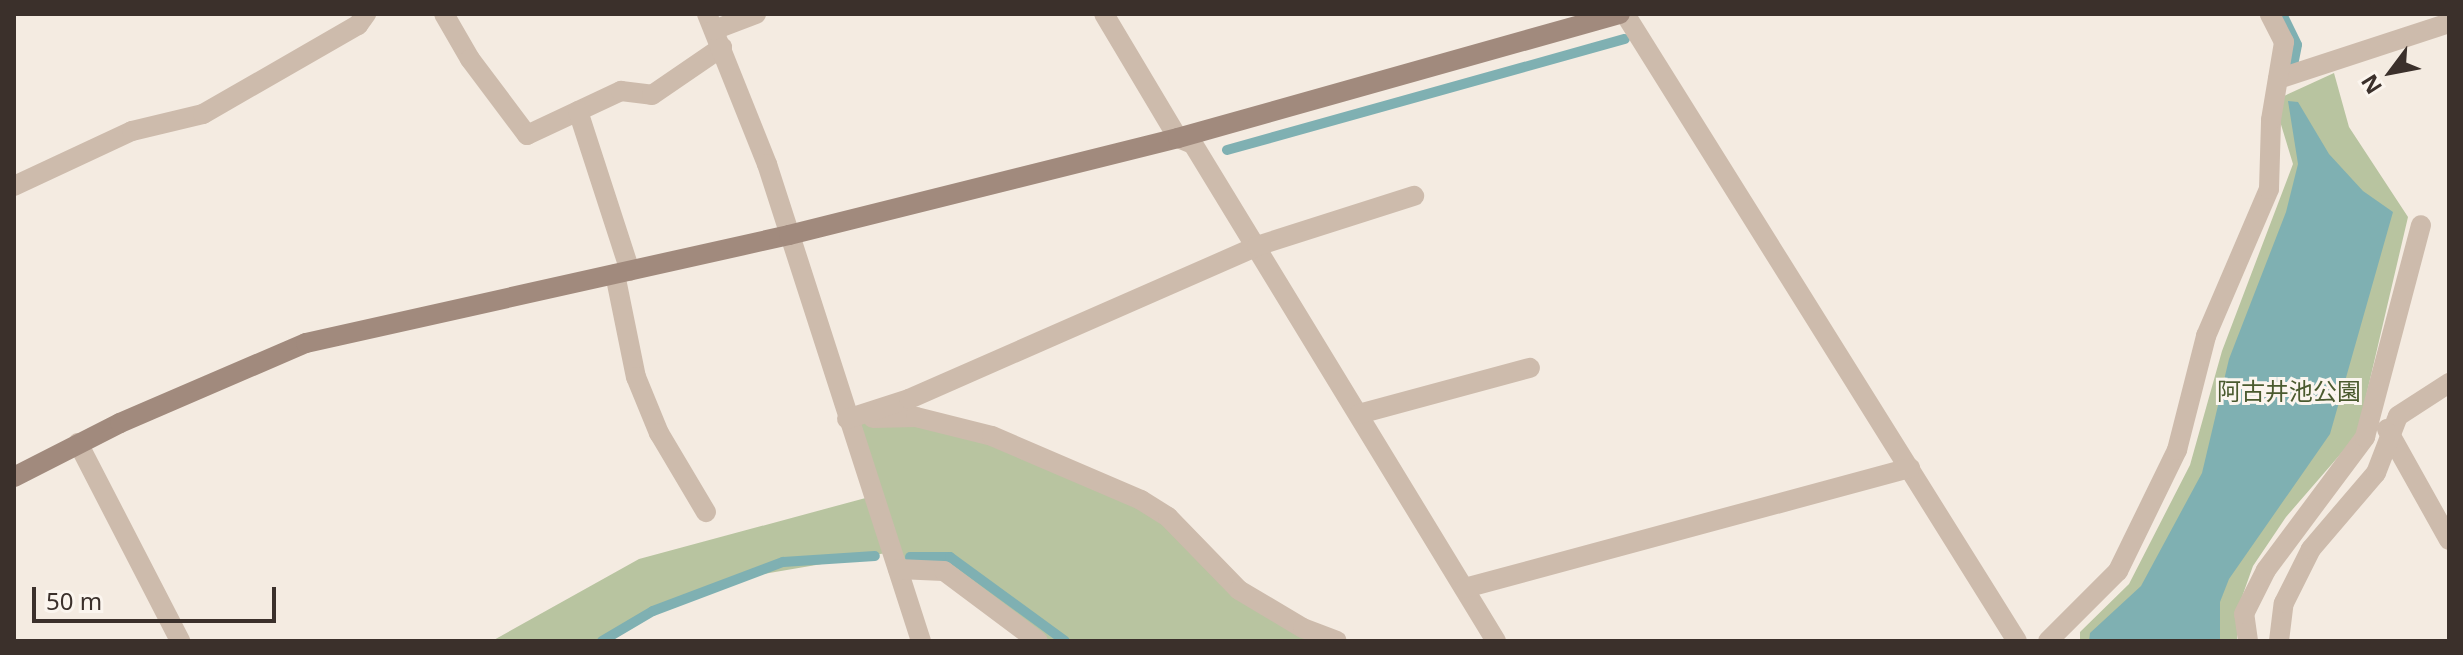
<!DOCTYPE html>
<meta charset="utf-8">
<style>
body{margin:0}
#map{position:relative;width:2463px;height:655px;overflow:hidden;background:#f4ebe1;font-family:"Noto Sans","Noto Sans JP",sans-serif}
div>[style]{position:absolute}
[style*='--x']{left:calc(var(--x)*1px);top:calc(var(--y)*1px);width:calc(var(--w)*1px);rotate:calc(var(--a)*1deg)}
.green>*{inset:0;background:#b8c4a0}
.water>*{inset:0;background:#7fb0b2}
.stream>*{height:10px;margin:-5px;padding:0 5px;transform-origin:5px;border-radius:5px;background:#7fb0b2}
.street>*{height:20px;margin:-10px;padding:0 10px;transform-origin:10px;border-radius:10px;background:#cdbbac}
.secondary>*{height:20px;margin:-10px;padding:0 10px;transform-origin:10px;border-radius:10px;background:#a18a7d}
span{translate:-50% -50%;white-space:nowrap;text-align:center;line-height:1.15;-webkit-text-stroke:6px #fbf5ee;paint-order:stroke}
.park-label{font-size:24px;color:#4a5a2e}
.frame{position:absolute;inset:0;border:16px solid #3b302b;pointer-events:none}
.north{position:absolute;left:2351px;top:32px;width:80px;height:80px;-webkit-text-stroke:6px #fbf5ee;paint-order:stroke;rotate:238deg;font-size:22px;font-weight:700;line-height:32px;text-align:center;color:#3b302b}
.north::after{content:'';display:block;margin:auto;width:28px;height:36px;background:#3b302b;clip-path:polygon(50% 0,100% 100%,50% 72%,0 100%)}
.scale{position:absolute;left:32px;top:587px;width:244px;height:36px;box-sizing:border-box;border:4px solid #3b302b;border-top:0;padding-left:10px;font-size:24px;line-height:28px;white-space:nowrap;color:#3b302b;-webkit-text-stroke:6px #fbf5ee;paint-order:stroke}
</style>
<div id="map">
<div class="green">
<i style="clip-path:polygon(2334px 73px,2349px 127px,2408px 217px,2357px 435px,2286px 517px,2253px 566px,2237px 611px,2237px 641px,2080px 641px,2080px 632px,2129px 584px,2190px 465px,2222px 351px,2293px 164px,2279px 118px,2284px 96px)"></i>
<i style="clip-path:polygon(916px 417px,1141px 500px,1239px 590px,1337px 641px,1038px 641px,944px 571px,898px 569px,892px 552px,740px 578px,653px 611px,602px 641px,492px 641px,639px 559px,873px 496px,847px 419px)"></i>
</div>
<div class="water">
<i style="clip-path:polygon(2288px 101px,2298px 102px,2329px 154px,2363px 191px,2393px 212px,2330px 434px,2229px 579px,2220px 602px,2220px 641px,2089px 641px,2090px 633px,2141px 586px,2202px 473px,2229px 359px,2286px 212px,2298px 164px)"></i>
</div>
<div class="stream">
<i style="--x:2282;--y:14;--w:34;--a:64"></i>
<i style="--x:2297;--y:45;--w:20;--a:101"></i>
<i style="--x:1227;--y:150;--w:413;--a:-15.6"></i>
<i style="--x:910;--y:557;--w:40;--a:0"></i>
<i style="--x:950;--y:557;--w:142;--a:36.1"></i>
<i style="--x:602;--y:641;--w:59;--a:-30.5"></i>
<i style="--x:653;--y:611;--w:139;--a:-20.7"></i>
<i style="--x:783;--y:562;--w:92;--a:-3.7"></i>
</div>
<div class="street">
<i style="--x:444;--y:14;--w:52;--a:60"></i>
<i style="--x:470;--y:59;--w:95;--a:53.1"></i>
<i style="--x:527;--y:135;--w:104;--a:-25.1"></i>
<i style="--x:621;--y:91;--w:31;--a:7"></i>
<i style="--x:652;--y:95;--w:85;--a:-34.4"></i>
<i style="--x:707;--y:14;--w:162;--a:68.2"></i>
<i style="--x:767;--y:164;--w:501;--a:72.11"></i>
<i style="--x:1104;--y:14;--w:144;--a:59.2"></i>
<i style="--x:1178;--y:138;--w:16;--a:22"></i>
<i style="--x:1193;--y:144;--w:582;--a:58.63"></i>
<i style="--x:1625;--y:14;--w:739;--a:57.99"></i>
<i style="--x:714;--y:30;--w:45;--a:-20.9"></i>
<i style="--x:2278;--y:79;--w:180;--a:-18.1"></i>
<i style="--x:578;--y:111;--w:168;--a:72"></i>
<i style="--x:14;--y:186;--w:130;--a:-25"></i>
<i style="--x:132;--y:131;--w:73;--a:-13.5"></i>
<i style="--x:203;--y:114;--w:179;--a:-29.9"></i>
<i style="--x:358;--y:25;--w:14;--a:-54"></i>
<i style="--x:615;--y:274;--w:105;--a:78.5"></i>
<i style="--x:636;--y:377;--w:61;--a:67.7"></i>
<i style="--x:659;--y:433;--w:92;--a:59.3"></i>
<i style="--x:1359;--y:414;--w:177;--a:-15.1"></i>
<i style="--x:873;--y:418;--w:43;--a:-1.3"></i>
<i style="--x:916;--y:417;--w:78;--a:14"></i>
<i style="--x:992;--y:436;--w:162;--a:23.2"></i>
<i style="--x:1141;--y:500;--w:32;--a:32"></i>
<i style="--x:1168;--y:517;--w:102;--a:45.8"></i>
<i style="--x:1239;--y:590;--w:74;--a:30.7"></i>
<i style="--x:1303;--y:628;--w:36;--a:21"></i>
<i style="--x:847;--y:419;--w:65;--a:-17.9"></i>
<i style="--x:909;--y:399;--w:380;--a:-23.7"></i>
<i style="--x:1257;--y:246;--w:165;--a:-17.7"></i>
<i style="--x:2387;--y:429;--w:127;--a:60.8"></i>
<i style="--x:78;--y:443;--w:223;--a:62.7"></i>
<i style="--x:898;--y:569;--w:46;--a:2.5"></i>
<i style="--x:944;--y:571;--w:117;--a:36.7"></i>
<i style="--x:1465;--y:588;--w:461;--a:-15.1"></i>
<i style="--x:2048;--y:641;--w:99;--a:-45"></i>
<i style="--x:2118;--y:571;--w:135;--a:-64"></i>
<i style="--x:2177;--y:450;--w:118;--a:-75.7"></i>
<i style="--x:2206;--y:336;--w:160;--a:-66.8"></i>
<i style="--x:2269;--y:189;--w:69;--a:-88.3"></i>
<i style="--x:2271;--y:120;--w:79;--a:-80.5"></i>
<i style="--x:2284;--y:42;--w:31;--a:-117"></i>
<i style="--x:2248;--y:641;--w:27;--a:-98"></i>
<i style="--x:2244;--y:614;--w:49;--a:-63.4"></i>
<i style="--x:2266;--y:570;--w:166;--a:-53.3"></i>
<i style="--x:2365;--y:437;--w:219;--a:-75.2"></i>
<i style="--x:2279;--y:641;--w:38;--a:-83"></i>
<i style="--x:2284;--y:603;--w:60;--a:-63.4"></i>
<i style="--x:2311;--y:549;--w:100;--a:-49.5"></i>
<i style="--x:2376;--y:473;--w:61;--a:-68.9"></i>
<i style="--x:2398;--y:416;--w:61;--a:-32.9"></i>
</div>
<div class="secondary">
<i style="--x:14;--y:477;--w:119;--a:-27"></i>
<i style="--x:120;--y:423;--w:202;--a:-23.3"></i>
<i style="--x:306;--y:343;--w:495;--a:-12.6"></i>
<i style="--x:789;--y:235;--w:401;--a:-14"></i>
<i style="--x:1178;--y:138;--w:459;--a:-15.7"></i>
</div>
<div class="park-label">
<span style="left:2289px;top:391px">阿古井池公園</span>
</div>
<div class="frame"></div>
<div class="north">N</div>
<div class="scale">50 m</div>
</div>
